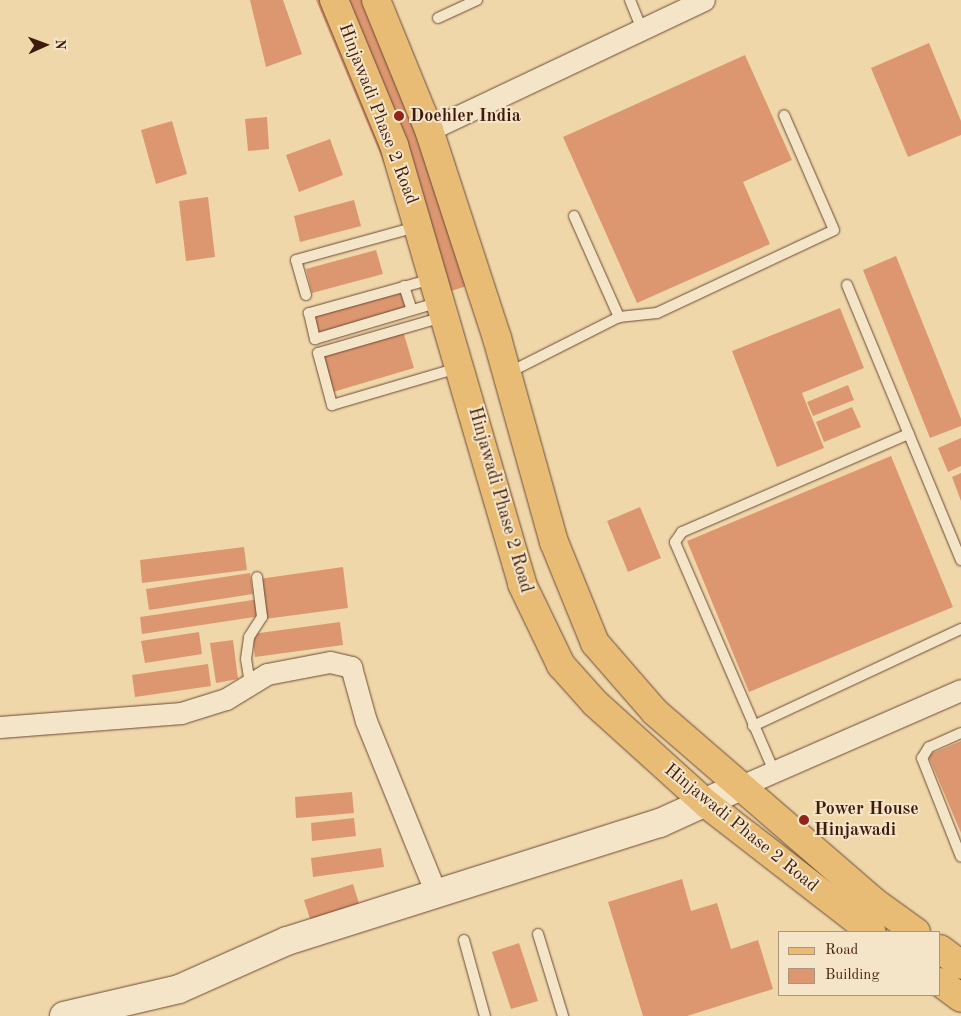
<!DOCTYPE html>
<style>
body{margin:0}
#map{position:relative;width:961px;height:1016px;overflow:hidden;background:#f0d7aa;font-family:"Old Standard TT",serif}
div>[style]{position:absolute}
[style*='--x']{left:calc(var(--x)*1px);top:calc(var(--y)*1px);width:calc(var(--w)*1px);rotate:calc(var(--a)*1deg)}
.building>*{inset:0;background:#dc9770}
.roads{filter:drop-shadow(0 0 1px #6a4a34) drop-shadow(0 0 1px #6a4a34)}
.lane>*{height:10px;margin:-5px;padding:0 5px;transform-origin:5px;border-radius:5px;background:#f5e5c8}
.street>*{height:21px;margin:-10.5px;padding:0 10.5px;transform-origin:10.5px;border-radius:10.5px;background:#f5e5c8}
.secondary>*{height:28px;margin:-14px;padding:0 14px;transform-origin:14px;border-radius:14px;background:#f5e5c8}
.primary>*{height:28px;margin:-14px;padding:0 14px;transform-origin:14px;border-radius:14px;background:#e8bc75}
.dots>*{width:14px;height:14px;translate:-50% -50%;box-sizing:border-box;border:2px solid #f5e5c8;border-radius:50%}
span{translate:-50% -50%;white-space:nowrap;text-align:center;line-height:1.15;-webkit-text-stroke:4px #f5e5c8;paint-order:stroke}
.street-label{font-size:18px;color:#3e1b0d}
.poi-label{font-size:18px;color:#3e1b0d;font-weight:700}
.left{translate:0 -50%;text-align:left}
.legend{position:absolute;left:778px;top:931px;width:162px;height:65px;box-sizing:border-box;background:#f5e5c8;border:1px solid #ac947d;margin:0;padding:6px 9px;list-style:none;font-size:15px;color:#3e1b0d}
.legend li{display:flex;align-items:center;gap:10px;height:25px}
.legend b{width:25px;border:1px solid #ac947d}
.north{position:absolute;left:20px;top:20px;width:50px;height:50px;-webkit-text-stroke:4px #f5e5c8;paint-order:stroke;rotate:88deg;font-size:14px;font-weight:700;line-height:20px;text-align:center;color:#3e1b0d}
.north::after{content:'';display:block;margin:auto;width:18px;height:22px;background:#3e1b0d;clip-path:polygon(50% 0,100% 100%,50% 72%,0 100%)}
</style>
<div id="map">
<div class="building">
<i style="clip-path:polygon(250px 0,283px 0,302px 54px,266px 67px)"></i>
<i style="clip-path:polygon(316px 0,382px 0,489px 279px,432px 297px,401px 204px)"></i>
<i style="clip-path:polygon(929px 43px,961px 121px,961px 135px,908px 157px,871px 68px)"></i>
<i style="clip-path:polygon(745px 55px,792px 160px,743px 182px,770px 244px,637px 303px,563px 137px)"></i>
<i style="clip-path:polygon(267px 117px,269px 149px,248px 151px,245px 119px)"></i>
<i style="clip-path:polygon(172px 121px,187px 174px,156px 184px,141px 130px)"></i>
<i style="clip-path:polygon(330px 139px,343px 175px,299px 192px,286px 155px)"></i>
<i style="clip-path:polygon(208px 197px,215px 257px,186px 261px,179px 201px)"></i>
<i style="clip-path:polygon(354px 200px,361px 226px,300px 242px,294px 216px)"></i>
<i style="clip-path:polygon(376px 250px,383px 274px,312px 293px,306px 269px)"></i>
<i style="clip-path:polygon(896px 256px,961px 419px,961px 426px,930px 438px,863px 270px)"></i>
<i style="clip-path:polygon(402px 290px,407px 308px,318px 333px,313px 315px)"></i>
<i style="clip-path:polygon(840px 308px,864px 368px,802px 393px,824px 448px,777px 467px,732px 351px)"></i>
<i style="clip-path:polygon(403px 331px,414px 368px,333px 392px,323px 355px)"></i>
<i style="clip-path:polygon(848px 385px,854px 400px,813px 416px,807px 402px)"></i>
<i style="clip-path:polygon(852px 407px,861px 427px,824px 442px,816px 422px)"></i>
<i style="clip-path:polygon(961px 438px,961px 466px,948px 472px,938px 448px)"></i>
<i style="clip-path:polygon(891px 456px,953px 607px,749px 692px,687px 541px)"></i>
<i style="clip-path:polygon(961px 473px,961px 501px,952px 477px)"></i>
<i style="clip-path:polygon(640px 507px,661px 558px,628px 572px,607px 521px)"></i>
<i style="clip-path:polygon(244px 547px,247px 570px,142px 583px,140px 560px)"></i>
<i style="clip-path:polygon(343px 567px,348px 608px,265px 619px,259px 579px)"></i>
<i style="clip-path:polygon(250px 573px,253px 594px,149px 610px,146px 589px)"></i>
<i style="clip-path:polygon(259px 599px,261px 616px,142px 634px,140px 617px)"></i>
<i style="clip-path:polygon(340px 622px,343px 645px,255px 657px,252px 634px)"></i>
<i style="clip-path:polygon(199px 632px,202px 654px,145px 663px,141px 641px)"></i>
<i style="clip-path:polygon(233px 640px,238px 679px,216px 683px,210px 643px)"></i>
<i style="clip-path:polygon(208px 664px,211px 686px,135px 697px,132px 675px)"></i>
<i style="clip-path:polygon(961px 741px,961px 833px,928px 755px)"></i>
<i style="clip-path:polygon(352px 792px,354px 813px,296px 818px,295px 797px)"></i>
<i style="clip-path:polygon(354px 818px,356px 836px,312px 841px,311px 823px)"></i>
<i style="clip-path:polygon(381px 848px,384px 867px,313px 877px,311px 858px)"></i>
<i style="clip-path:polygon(682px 879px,691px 911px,717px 903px,731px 949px,758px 940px,773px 989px,687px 1016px,643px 1016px,608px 902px)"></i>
<i style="clip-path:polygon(353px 884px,360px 907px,311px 922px,304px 900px)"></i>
<i style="clip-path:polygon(519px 943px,538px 1001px,511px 1009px,492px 952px)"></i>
</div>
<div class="roads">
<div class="lane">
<i style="--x:630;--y:0;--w:32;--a:68"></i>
<i style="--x:438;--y:18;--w:43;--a:-24.8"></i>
<i style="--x:574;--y:216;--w:111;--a:66"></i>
<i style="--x:432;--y:279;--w:128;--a:164.5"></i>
<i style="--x:309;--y:313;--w:27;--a:77"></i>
<i style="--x:315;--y:339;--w:130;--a:-16.5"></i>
<i style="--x:847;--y:285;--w:298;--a:67.5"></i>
<i style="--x:404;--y:286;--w:25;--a:72"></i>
<i style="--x:306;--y:295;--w:36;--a:-106"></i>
<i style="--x:296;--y:260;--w:124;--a:-15.4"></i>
<i style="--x:443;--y:317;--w:130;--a:163.9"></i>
<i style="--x:318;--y:353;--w:54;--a:74.9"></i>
<i style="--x:332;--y:405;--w:131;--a:-16.4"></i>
<i style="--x:508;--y:373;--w:124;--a:-26.8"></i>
<i style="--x:619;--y:317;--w:38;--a:-6"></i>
<i style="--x:657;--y:313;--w:195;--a:-25.1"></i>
<i style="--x:834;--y:230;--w:125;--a:-113.5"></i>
<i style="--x:250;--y:684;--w:25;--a:-99"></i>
<i style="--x:246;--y:659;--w:22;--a:-82"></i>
<i style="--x:249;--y:637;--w:24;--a:-57"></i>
<i style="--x:262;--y:617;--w:40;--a:-97.1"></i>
<i style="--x:753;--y:726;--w:230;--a:-25"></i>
<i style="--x:961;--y:733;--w:35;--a:156"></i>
<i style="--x:929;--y:747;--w:13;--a:122"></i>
<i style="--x:922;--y:758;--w:106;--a:68.5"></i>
<i style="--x:773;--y:769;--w:247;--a:-113.4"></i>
<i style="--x:675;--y:542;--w:12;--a:-55"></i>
<i style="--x:682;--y:532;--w:247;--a:-23.4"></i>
<i style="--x:538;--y:934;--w:86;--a:73"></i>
<i style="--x:464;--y:940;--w:79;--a:74.6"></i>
</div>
<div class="street">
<i style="--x:429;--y:130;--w:304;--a:-25.3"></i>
<i style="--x:0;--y:727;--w:182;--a:-4.4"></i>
<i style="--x:181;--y:713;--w:47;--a:-17.3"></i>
<i style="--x:226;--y:699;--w:48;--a:-31.4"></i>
<i style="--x:267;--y:674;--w:64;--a:-10.8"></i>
<i style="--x:330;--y:662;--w:22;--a:13"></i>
<i style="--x:351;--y:667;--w:56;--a:74.5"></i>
<i style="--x:366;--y:721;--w:186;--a:67.9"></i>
<i style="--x:739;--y:787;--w:242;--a:-23.6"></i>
</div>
<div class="secondary">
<i style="--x:64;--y:1016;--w:118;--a:-13.2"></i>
<i style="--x:179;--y:989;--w:118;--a:-24"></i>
<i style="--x:287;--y:941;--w:391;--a:-17.6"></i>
<i style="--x:660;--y:823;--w:87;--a:-24.5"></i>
</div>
<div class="primary">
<i style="--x:334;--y:0;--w:157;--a:67.5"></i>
<i style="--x:394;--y:145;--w:457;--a:73.7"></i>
<i style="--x:522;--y:584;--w:90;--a:64.3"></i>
<i style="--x:561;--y:665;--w:51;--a:48.2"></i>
<i style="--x:595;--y:703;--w:152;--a:42.1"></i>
<i style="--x:708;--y:805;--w:207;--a:37.8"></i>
<i style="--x:376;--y:0;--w:140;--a:67.8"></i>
<i style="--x:429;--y:130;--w:219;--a:71.9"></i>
<i style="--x:497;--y:338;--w:212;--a:74.4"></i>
<i style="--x:554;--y:542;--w:109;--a:67.9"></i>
<i style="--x:595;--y:643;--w:91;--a:49"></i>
<i style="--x:655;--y:712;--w:289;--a:40.9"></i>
<i style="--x:873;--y:901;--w:53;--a:35.8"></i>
<i style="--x:940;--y:949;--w:26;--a:37"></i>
<i style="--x:940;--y:982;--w:26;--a:37"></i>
</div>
</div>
<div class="dots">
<i style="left:399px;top:116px;background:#8f2418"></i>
<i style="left:804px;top:820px;background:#8f2418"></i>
</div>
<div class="street-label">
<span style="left:378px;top:114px;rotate:69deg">Hinjawadi Phase 2 Road</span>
<span style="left:500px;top:500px;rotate:74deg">Hinjawadi Phase 2 Road</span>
<span style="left:741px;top:828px;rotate:39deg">Hinjawadi Phase 2 Road</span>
</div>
<div class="poi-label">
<span class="left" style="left:410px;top:116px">Doehler India</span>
<span class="left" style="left:814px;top:820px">Power House<br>Hinjawadi</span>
</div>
<ul class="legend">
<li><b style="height:6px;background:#e8bc75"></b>Road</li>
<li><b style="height:14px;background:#dc9770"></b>Building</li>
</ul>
<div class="north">N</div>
</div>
